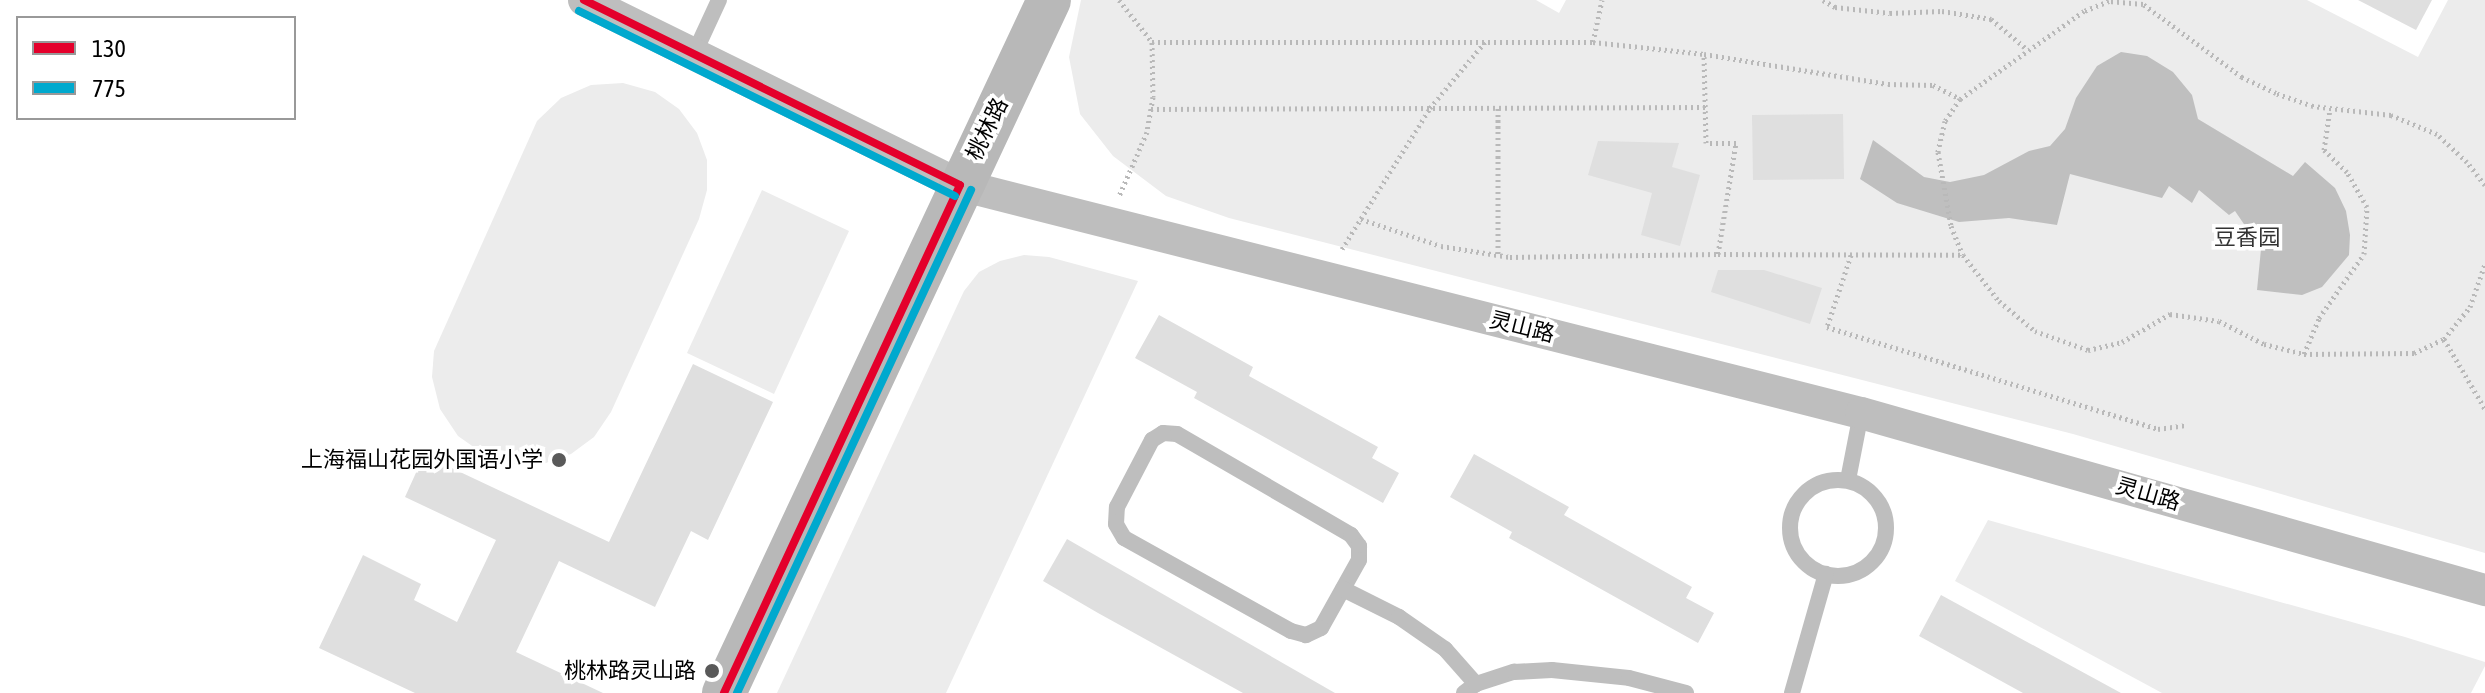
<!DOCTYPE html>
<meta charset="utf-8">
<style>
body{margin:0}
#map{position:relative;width:2485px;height:693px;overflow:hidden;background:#fff;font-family:"Asap Condensed","Noto Sans SC",sans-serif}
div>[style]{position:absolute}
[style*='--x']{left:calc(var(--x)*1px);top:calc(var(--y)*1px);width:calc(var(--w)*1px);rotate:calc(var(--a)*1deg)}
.green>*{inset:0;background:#ececec}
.water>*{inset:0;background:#bfbfbf}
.building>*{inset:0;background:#dfdfdf}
.path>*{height:5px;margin-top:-2.5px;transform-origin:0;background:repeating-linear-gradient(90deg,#b9b9b9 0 2px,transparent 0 6px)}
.lane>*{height:16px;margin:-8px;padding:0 8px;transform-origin:8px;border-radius:8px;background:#bebebe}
.lane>.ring{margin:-8px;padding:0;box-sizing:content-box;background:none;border:16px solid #bebebe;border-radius:50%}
.street>*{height:32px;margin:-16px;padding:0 16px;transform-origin:16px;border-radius:16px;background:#bebebe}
.secondary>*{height:44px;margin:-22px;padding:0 22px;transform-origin:22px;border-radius:22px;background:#b8b8b8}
.bus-1>*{height:8px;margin:-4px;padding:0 4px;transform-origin:4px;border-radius:4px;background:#e4002b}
.bus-2>*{height:8px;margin:-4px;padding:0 4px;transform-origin:4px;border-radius:4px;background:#00a9ce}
.dots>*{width:22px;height:22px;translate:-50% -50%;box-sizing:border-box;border:4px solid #fff;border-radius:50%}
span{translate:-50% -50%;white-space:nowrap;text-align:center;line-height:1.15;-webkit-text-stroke:7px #fff;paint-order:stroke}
.street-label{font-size:22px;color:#000}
.park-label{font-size:22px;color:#333}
.poi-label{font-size:22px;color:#000}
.right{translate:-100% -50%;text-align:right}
.legend{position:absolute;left:16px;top:16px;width:280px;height:104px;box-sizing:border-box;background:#fff;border:2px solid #999;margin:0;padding:10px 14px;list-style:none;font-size:24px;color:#000}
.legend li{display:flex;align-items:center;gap:16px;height:40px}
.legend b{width:40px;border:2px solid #999}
</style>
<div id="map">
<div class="green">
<i style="clip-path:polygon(1081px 0,1536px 0,1559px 13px,1566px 0,2307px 0,2418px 57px,2448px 0,2485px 0,2485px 553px,2073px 434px,1229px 218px,1166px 196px,1113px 156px,1080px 114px,1069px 57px)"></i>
<i style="clip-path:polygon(623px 83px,655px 92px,679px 109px,697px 133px,707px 160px,707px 190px,699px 219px,611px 412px,594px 437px,571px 454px,543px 464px,513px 464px,485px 455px,458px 436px,440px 409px,432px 377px,434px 351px,537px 121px,561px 98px,591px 85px)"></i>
<i style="clip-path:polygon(762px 190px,849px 231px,774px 394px,687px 353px)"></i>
<i style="clip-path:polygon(1024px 255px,1049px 257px,1138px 281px,946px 693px,777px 693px,964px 291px,979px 272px,1000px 261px)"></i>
<i style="clip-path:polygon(1988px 520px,2405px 637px,2485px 662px,2485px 666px,2471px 693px,2162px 693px,1955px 581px)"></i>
</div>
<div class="water">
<i style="clip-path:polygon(2121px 52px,2147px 56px,2173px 72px,2192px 95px,2198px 119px,2293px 176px,2305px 162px,2335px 188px,2346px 211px,2350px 235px,2349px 255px,2322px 287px,2302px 295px,2257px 290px,2261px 249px,2235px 211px,2229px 215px,2199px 190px,2192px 203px,2169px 186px,2162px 198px,2070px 174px,2057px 225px,2009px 218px,1959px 222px,1897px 203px,1860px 179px,1873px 140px,1924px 177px,1950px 182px,1984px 175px,2029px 151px,2050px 146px,2065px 129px,2076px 98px,2097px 66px)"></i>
</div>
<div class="building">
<i style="clip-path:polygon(2358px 0,2432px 0,2416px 30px)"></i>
<i style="clip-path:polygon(1843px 114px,1844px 179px,1753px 180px,1752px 115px)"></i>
<i style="clip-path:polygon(1598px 141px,1679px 143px,1672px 167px,1700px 175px,1680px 246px,1641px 235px,1652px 193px,1588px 175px)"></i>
<i style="clip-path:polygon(1718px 270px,1764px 270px,1822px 288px,1810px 324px,1711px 292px)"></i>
<i style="clip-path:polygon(1159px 315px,1253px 367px,1249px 376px,1378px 447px,1372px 458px,1399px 473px,1383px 503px,1194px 398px,1197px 392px,1135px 358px)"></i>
<i style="clip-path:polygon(693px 364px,773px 402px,708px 540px,691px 531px,655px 607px,559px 561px,516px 652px,603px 693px,415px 693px,319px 648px,363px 555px,421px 584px,414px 600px,457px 622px,496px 540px,405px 497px,424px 455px,609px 542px)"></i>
<i style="clip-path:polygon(1474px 454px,1569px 507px,1564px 515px,1692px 587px,1686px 598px,1714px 613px,1698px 643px,1509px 538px,1512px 532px,1450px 497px)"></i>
<i style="clip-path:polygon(1067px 539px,1335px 693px,1243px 693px,1098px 613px,1043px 581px)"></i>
<i style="clip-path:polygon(1941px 595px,2121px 693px,2023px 693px,1919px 636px)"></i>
</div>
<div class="path">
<i style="--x:1119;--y:0;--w:53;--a:51.8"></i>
<i style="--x:1152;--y:42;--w:55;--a:89"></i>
<i style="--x:1153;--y:97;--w:36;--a:100"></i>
<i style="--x:1147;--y:132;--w:70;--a:113.6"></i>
<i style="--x:1823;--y:0;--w:14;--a:30"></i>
<i style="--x:1835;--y:7;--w:55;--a:6.2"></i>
<i style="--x:1890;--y:13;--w:52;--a:-2.2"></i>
<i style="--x:1942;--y:11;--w:50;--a:9.3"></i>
<i style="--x:1991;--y:19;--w:48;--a:40"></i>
<i style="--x:1152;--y:42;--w:441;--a:0"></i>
<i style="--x:1593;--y:42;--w:112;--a:6.2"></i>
<i style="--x:1704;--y:54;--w:186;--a:9.3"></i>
<i style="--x:1888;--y:84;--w:45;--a:1.3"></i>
<i style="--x:1933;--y:85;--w:30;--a:27"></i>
<i style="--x:1593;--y:42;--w:43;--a:-77.9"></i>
<i style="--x:1498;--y:108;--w:147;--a:90"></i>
<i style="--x:1151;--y:109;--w:554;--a:-0.21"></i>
<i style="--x:2485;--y:185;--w:29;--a:-128"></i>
<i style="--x:2467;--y:162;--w:41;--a:-137"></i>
<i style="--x:2437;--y:134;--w:50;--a:-157.6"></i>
<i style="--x:2391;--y:115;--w:79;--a:-173.4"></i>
<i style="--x:2313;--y:106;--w:39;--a:-161"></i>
<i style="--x:2276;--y:93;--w:38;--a:-155"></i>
<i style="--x:2242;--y:77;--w:123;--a:-143.6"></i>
<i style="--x:2143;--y:4;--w:34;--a:-175"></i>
<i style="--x:2109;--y:1;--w:27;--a:158"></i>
<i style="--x:2084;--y:11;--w:152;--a:144.6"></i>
<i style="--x:1960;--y:99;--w:27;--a:124"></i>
<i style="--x:1945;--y:121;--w:32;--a:103"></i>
<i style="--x:1938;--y:152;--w:75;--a:80"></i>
<i style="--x:1951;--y:226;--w:31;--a:68"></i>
<i style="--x:1963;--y:255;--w:58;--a:52"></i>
<i style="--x:1999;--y:301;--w:47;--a:39.8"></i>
<i style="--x:2035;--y:331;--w:56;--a:19.7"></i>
<i style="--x:2088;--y:350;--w:35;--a:-13"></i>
<i style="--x:2122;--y:342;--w:56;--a:-30.3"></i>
<i style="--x:2170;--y:314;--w:49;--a:8.1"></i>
<i style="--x:2219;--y:321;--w:51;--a:27.1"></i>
<i style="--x:2264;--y:344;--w:41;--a:14"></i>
<i style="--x:2304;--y:354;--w:110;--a:-0.5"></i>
<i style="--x:2414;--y:353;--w:33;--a:-25"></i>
<i style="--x:2444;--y:339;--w:41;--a:-50.9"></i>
<i style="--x:2470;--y:307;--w:46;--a:-70.8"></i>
<i style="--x:1361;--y:219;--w:84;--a:18.6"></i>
<i style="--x:1441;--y:246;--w:70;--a:9.1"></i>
<i style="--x:1510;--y:257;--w:208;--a:-0.8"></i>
<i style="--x:1718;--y:254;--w:112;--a:-80.8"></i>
<i style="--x:1736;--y:143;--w:30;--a:180"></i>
<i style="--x:1706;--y:143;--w:89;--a:-91.3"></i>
<i style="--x:1342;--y:249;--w:166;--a:-58"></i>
<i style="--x:1430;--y:108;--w:86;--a:-50.2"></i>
<i style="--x:1718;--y:254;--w:245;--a:0.2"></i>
<i style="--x:1851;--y:255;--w:76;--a:108.4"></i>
<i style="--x:1827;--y:327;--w:346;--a:17.1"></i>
<i style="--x:2158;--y:429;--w:28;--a:-8"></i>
<i style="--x:2444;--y:339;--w:81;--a:59.6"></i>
<i style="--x:2304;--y:354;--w:39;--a:-67"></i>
<i style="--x:2319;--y:318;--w:78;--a:-54.9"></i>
<i style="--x:2364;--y:254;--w:47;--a:-86.3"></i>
<i style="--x:2367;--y:207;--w:40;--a:-119.7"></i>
<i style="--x:2347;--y:172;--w:32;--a:-136"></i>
<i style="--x:2324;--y:150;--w:41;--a:-81.7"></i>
</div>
<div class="lane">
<i style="--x:695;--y:52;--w:57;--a:-65.2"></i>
<i style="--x:1163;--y:433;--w:14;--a:4"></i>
<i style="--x:1177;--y:434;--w:201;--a:30.1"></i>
<i style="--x:1351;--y:535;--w:14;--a:54"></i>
<i style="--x:1359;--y:546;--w:14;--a:90"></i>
<i style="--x:1359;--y:560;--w:78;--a:119.2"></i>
<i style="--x:1321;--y:628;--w:17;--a:155"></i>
<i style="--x:1306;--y:635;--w:16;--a:-165"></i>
<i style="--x:1291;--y:631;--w:191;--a:-150.9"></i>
<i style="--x:1124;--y:538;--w:16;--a:-120"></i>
<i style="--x:1116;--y:524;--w:17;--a:-87"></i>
<i style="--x:1117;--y:507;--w:76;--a:-62.4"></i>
<i style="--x:1152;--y:440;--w:13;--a:-32"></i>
<i style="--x:1848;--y:480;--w:68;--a:-79"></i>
<i class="ring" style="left:1790px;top:480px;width:80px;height:80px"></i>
<i style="--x:1343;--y:589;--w:63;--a:26.6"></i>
<i style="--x:1399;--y:617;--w:56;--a:34.8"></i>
<i style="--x:1445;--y:649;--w:47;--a:48.5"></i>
<i style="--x:1464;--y:693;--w:15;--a:-37"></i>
<i style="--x:1476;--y:684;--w:40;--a:-18"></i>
<i style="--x:1514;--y:672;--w:38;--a:-3"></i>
<i style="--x:1552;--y:670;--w:77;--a:5.9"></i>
<i style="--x:1629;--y:678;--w:59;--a:14.7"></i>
<i style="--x:1792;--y:693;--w:124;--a:-74.1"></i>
</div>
<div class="street">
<i style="--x:584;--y:0;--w:419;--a:26.2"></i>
<i style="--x:960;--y:185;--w:929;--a:14.2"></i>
<i style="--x:1861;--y:413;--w:649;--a:15.84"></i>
</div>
<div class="secondary">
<i style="--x:724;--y:693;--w:765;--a:-64.87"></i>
</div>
<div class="bus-1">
<i style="--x:584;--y:0;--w:419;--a:26.2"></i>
<i style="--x:724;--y:693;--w:560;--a:-65.08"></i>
</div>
<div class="bus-2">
<i style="--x:579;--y:11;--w:419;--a:26.2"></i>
<i style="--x:737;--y:693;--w:555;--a:-65.05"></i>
</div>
<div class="dots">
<i style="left:559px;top:460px;background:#595959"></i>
<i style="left:712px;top:671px;background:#595959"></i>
</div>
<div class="street-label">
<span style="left:987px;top:129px;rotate:-64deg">桃林路</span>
<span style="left:1522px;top:327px;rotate:14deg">灵山路</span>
<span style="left:2148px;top:494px;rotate:16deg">灵山路</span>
</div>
<div class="park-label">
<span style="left:2247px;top:238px">豆香园</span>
</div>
<div class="poi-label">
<span class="right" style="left:543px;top:460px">上海福山花园外国语小学</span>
<span class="right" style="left:696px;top:671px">桃林路灵山路</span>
</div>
<ul class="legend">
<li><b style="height:10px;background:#e4002b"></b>130</li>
<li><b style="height:10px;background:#00a9ce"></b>775</li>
</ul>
</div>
